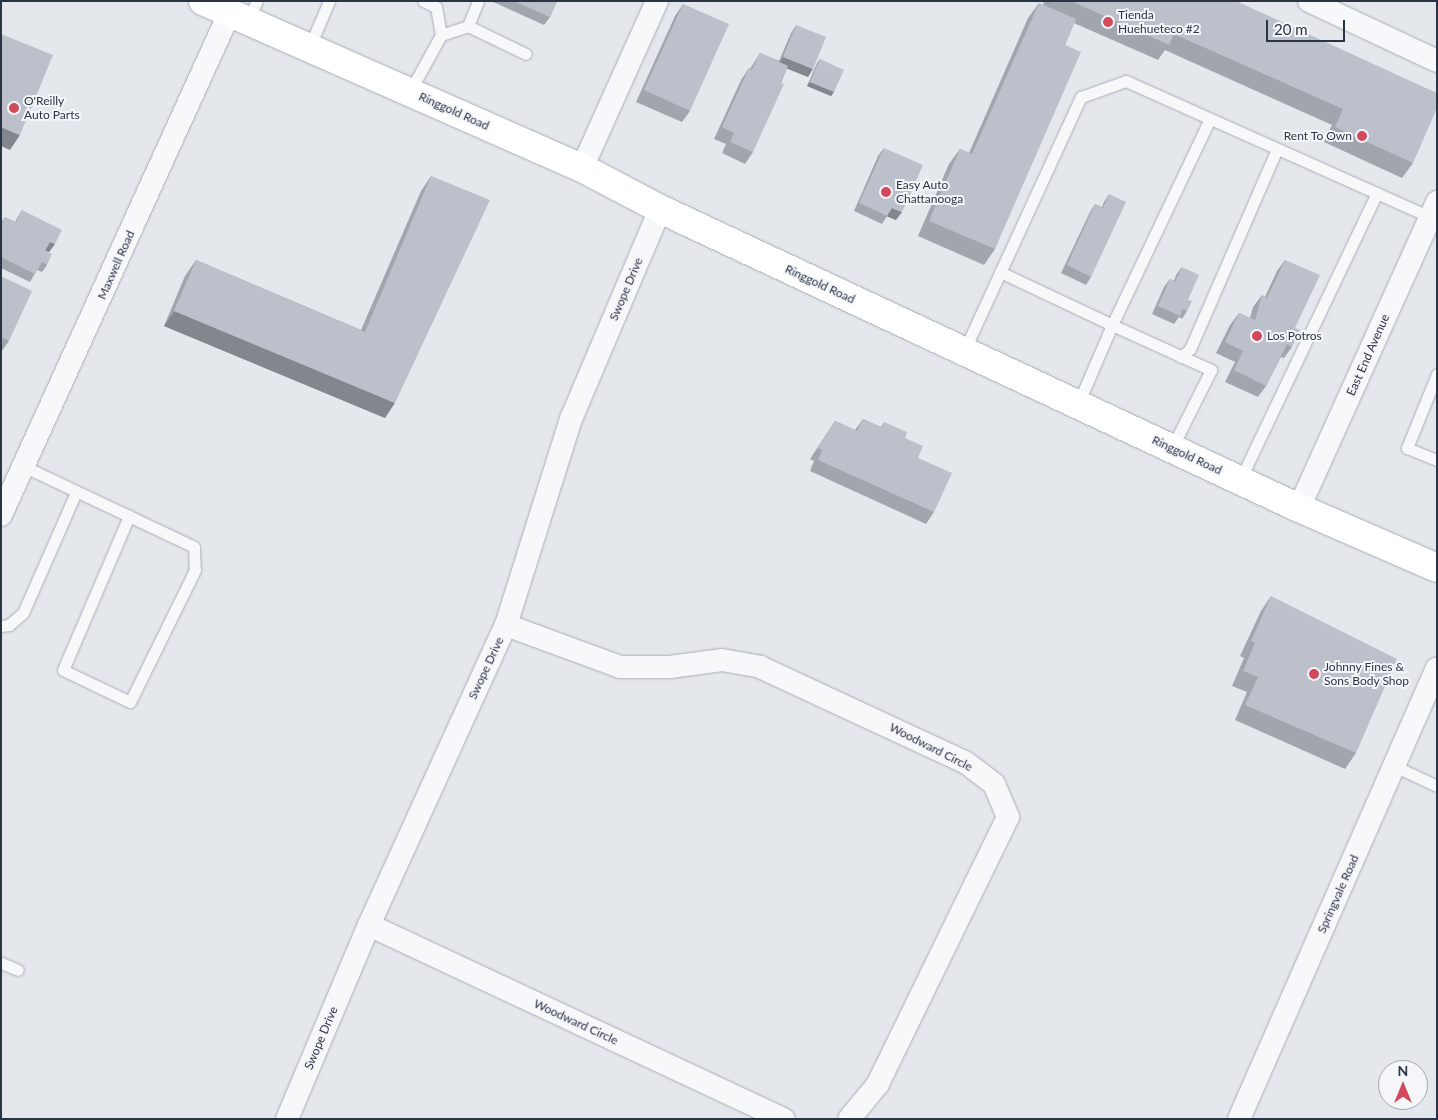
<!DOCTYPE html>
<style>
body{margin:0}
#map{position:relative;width:1438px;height:1120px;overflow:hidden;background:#e4e7ec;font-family:Lato,sans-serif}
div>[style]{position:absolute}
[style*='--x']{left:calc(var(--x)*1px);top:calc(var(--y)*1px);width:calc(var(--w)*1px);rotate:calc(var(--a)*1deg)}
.roads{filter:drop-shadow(0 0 1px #a9aeb7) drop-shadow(0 0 1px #a9aeb7)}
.lane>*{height:11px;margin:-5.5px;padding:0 5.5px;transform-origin:5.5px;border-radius:5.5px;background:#f7f8fa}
.street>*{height:22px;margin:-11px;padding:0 11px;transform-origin:11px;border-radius:11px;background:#f7f8fa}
.primary>*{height:28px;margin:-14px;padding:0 14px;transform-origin:14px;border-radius:14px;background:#fff}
.wall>*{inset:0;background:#a1a5ae}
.shaded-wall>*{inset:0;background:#83868d}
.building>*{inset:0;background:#bbc0ca}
.dots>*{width:14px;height:14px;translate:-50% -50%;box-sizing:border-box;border:2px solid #f4f6f9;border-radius:50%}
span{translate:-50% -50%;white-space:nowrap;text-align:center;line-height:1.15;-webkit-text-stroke:4px #f4f6f9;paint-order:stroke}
.poi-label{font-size:12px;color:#2b3445}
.left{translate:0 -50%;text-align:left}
.right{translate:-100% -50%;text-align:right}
.street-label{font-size:12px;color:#2b3445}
.frame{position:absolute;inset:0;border:2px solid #2b3445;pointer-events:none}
.north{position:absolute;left:1378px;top:1060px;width:50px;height:50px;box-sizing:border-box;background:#f4f6f9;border:1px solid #a4a8b1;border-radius:50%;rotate:0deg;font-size:14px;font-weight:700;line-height:20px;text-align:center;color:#2b3445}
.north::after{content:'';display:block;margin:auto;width:18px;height:22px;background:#d1495b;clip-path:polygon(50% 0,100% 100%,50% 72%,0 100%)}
.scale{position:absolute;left:1266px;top:20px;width:79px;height:22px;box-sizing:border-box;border:2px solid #2b3445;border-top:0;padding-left:6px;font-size:15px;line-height:18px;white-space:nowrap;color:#2b3445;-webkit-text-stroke:4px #f4f6f9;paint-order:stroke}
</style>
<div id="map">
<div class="roads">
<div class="lane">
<i style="--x:247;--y:22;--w:23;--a:-65"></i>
<i style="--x:468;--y:26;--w:27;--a:-68"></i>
<i style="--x:441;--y:35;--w:28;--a:-18"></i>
<i style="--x:468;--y:26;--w:64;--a:25.8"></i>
<i style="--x:309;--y:48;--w:51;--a:-66.9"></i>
<i style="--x:410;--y:91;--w:64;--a:-61"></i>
<i style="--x:441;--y:35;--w:28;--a:-100"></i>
<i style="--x:436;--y:7;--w:14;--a:-155"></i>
<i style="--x:1000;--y:272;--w:124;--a:25.3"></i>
<i style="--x:1112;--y:325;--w:228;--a:-64.6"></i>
<i style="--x:964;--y:351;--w:280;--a:-65.3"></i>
<i style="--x:1081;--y:97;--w:48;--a:-19.6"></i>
<i style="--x:1126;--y:81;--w:333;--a:24.1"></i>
<i style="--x:1181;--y:357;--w:12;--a:-42"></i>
<i style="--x:1190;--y:349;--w:218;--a:-66.5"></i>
<i style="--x:1437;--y:374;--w:80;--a:112.1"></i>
<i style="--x:1407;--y:448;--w:32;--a:22"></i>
<i style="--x:1078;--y:404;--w:86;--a:-66.7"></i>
<i style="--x:1112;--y:325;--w:109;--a:24.4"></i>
<i style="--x:1211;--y:370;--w:87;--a:116.6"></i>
<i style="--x:23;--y:466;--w:189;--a:25.3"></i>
<i style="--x:194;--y:547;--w:23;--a:88"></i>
<i style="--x:195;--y:570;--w:147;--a:116.2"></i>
<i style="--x:130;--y:702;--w:74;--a:-154.5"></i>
<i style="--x:63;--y:670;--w:168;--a:-66.8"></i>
<i style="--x:1240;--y:480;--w:318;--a:-64.5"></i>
<i style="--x:1;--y:626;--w:8;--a:-7"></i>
<i style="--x:9;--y:625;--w:18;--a:-41"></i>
<i style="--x:23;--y:613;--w:132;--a:-66.3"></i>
<i style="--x:1394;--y:766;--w:47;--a:24.9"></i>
<i style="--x:1;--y:963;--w:18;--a:22"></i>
</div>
<div class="street">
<i style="--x:1309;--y:1;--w:141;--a:25.1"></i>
<i style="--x:582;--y:168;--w:183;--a:-65.8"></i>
<i style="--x:1299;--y:508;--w:336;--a:-65.7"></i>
<i style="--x:1;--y:515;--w:550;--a:-65.53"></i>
<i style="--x:506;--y:625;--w:121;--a:20.2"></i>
<i style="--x:620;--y:667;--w:50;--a:0"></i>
<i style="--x:670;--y:667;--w:52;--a:-7.7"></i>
<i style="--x:722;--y:660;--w:39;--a:10"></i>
<i style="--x:760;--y:667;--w:226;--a:24.9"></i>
<i style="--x:965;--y:762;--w:36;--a:37"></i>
<i style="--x:994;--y:784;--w:36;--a:67"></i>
<i style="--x:1008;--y:817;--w:297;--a:116"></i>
<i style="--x:878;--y:1084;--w:45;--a:129.6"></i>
<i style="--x:369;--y:925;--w:458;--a:25.1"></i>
<i style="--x:287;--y:1119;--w:211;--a:-67.1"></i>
<i style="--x:369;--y:925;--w:330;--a:-65.5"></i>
<i style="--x:506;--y:625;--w:216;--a:-72.5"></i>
<i style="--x:571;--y:419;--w:228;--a:-67"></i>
<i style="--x:1239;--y:1119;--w:492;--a:-66.3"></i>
</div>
<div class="primary">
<i style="--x:203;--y:1;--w:414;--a:23.8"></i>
<i style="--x:582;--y:168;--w:88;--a:27.7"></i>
<i style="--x:660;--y:209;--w:705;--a:25.08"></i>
<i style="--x:1299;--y:508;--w:150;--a:23.5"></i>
</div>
</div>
<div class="wall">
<i style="clip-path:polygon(491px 1px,557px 1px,550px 17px,544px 25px)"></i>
<i style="clip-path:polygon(1044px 1px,1236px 1px,1413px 163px,1402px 178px,1324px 142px,1332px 125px,1165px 50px,1158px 60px,1074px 23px,1065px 45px,995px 249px,984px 265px,918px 236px,949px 164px,960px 149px,969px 153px,1028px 18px,1039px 3px,1043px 5px)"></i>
<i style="clip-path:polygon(683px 4px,690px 111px,682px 122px,636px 102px,675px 16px)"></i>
<i style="clip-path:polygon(796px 25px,808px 77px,787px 68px,753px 152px,745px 164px,722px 153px,726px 144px,714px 139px,741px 80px,749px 68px,750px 69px,760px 53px,779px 61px,791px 33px)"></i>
<i style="clip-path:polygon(820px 59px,834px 92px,831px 96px,807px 86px,817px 63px)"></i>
<i style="clip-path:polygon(884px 148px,896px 220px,887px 216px,882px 224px,854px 211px,878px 156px)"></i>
<i style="clip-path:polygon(431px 176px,385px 418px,164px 326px,185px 276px,196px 260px,361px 330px,421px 191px)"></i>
<i style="clip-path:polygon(1109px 194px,1091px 277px,1086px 285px,1061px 273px,1090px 212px,1095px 204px,1102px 207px,1104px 202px)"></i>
<i style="clip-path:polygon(22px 210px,55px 244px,49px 252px,45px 251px,47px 265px,42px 272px,37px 270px,30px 282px,1px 268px,1px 223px,5px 217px,15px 222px)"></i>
<i style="clip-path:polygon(1285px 260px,1295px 328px,1292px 347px,1284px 358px,1281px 357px,1266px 386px,1258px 397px,1225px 382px,1235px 362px,1216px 353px,1230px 325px,1239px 313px,1250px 318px,1253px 307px,1262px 295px,1265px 297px,1277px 271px)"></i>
<i style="clip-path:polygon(1182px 267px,1188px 300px,1187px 311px,1182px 319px,1179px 317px,1174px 324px,1152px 314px,1164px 287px,1170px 279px,1174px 281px,1176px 275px)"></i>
<i style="clip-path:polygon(1px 276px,9px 341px,1px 352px)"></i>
<i style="clip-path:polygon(863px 419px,881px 427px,884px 422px,905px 438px,918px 458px,934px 512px,926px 524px,810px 471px,814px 461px,810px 459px,835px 421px,855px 430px)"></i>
<i style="clip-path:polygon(1271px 596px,1356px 753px,1345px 769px,1235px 720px,1247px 692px,1232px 686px,1244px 658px,1240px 656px,1261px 611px)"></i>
</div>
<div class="shaded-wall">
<i style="clip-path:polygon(783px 57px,813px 69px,808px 77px,778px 65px)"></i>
<i style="clip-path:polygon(810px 82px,834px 92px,831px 96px,807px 86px)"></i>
<i style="clip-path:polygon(1px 127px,20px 135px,10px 150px,1px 146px)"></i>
<i style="clip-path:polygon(892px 208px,902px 212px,896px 220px,886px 216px)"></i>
<i style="clip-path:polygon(50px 242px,55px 244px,49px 252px,44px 250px)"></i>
<i style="clip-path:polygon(174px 311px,395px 403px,385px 418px,164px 326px)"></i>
</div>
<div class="building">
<i style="clip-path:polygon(514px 1px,557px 1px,550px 17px)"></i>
<i style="clip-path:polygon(1071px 1px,1236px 1px,1437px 93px,1437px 108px,1413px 163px,1335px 127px,1343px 109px,1174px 34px,1169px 45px)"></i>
<i style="clip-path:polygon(1039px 3px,1076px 19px,1065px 45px,1081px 52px,995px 249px,929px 221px,960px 149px,972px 154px)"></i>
<i style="clip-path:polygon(683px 4px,729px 24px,690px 111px,644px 90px)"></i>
<i style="clip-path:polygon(796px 25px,826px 37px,813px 69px,783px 57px)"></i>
<i style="clip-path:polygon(1px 34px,53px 55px,20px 135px,1px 127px)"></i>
<i style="clip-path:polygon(760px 53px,788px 66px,780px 83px,784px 84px,753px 152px,730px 142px,734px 133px,722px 127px,749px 68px,752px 70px)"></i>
<i style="clip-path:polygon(820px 59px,844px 70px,834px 92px,810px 82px)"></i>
<i style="clip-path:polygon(884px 148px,923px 165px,902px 212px,892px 208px,887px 216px,859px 203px)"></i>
<i style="clip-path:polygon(431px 176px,490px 200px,395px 403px,174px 311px,196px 260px,365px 332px)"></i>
<i style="clip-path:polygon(1109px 194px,1126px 202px,1091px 277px,1067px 265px,1095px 204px,1103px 208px)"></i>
<i style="clip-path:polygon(22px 210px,62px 230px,55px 244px,50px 242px,45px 251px,52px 254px,47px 265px,42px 262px,35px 274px,1px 257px,1px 226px,5px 217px,16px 223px)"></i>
<i style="clip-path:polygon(1285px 260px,1320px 275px,1295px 328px,1300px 330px,1292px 347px,1287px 344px,1266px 386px,1234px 370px,1243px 351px,1225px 342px,1239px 313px,1255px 320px,1262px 295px,1267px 298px)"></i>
<i style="clip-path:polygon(1182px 267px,1199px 275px,1188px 300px,1192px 301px,1187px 311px,1183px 309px,1180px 316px,1158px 306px,1170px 279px,1175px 282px)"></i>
<i style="clip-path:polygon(1px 276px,32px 291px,9px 341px,1px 337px)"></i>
<i style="clip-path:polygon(863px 419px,882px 428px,884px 422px,907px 432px,905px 438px,923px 446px,918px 458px,952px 473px,934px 512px,818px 460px,822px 450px,818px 448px,835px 421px,857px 431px)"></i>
<i style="clip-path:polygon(1271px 596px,1397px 659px,1356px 753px,1245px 705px,1258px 677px,1243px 671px,1255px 643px,1251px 641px)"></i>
</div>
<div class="dots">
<i style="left:1108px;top:22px;background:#d1495b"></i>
<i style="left:14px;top:108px;background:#d1495b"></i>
<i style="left:1362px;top:136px;background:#d1495b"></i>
<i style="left:886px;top:192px;background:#d1495b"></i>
<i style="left:1257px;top:336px;background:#d1495b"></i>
<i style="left:1314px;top:674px;background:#d1495b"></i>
</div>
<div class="poi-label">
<span class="left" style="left:1118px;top:22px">Tienda<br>Huehueteco #2</span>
<span class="left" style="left:24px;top:108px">O'Reilly<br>Auto Parts</span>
<span class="right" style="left:1352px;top:136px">Rent To Own</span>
<span class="left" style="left:896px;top:192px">Easy Auto<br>Chattanooga</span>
<span class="left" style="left:1267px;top:336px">Los Potros</span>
<span class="left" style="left:1324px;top:674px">Johnny Fines &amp;<br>Sons Body Shop</span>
</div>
<div class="street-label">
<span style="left:454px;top:111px;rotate:24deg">Ringgold Road</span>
<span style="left:116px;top:265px;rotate:-66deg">Maxwell Road</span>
<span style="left:820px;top:284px;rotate:25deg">Ringgold Road</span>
<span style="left:626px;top:289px;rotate:-67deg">Swope Drive</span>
<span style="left:1368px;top:355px;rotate:-66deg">East End Avenue</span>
<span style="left:1187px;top:455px;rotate:25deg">Ringgold Road</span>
<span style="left:486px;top:668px;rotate:-65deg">Swope Drive</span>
<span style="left:931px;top:747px;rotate:27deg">Woodward Circle</span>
<span style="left:1338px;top:894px;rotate:-66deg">Springvale Road</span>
<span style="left:576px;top:1022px;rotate:25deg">Woodward Circle</span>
<span style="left:321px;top:1038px;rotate:-67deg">Swope Drive</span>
</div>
<div class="frame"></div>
<div class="north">N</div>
<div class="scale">20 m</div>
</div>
